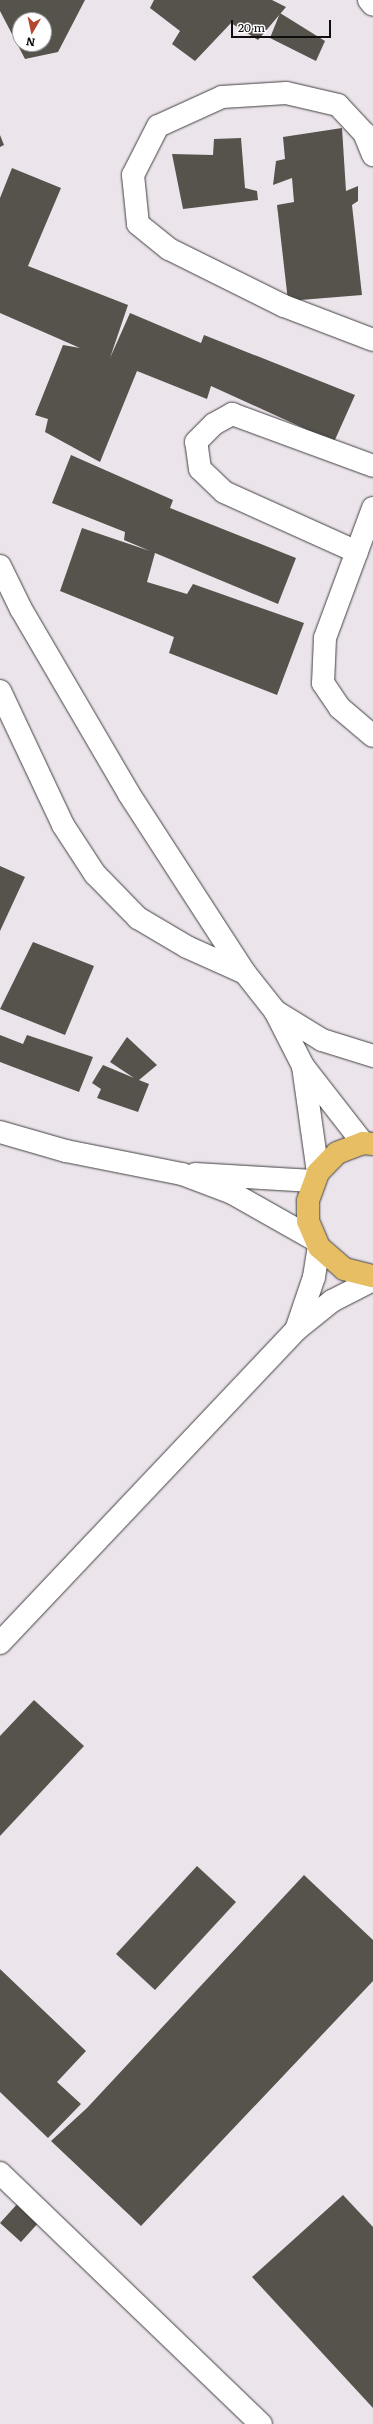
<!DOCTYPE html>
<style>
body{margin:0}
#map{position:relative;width:373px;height:2424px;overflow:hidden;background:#fefef1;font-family:Literata,serif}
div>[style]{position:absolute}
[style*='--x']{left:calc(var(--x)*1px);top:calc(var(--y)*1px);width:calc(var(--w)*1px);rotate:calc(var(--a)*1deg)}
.industrial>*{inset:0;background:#ece4eb}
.building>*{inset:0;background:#56524c}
.roads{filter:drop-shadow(0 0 1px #414141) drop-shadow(0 0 1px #414141)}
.minor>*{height:22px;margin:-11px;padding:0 11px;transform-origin:11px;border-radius:11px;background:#fff}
.highway>*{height:22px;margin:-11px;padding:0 11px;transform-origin:11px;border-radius:11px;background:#e8be64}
span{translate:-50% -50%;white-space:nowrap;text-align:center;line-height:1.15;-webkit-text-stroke:4px #fff;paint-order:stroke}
.north{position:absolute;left:12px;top:12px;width:40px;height:40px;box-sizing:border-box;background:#fff;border:1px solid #9f9f9f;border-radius:50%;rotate:189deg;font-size:11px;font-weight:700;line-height:16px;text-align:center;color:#0e0e0e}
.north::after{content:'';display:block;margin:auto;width:14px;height:18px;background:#b34831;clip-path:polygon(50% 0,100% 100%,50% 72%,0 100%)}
.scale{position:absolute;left:231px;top:20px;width:100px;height:18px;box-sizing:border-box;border:2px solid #0e0e0e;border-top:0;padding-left:5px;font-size:12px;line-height:14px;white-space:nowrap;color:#0e0e0e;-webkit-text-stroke:3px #fff;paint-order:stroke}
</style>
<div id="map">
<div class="industrial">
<i style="clip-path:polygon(evenodd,0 0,373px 0,373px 2424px,0 2424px,0 0,20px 20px,44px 20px,44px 44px,20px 44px,20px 20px)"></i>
</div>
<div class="building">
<i style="clip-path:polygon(evenodd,0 0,85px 0,58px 52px,25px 59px,0 11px,0 0,20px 20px,44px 20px,44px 44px,20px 44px,20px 20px)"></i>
<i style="clip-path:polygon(154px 0,272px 0,286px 7px,258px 40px,231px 23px,195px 61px,172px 44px,180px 31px,150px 8px)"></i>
<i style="clip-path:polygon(280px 13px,325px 41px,316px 61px,270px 38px)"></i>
<i style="clip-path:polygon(342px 128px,346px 191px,358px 186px,358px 201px,352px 205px,362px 295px,288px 301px,277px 205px,294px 202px,292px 178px,273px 185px,276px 161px,285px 159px,283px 137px)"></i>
<i style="clip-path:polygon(0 135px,4px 145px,0 147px)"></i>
<i style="clip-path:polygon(241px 138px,245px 188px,257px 191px,258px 200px,183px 209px,172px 154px,213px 155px,214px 139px)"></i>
<i style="clip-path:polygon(12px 168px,61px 188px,28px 266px,128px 305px,110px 358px,130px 313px,201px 343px,204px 335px,355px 395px,334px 442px,211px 386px,207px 399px,137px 371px,100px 462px,45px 432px,48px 419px,35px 415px,63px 345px,80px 348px,0 313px,0 198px)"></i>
<i style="clip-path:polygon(71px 455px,173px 500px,170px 508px,296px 558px,278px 604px,155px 553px,147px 582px,187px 594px,193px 584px,304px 623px,277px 695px,169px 653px,174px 637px,60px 591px,82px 528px,150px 551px,124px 540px,125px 532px,52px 503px)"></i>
<i style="clip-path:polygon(0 866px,25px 877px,0 931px)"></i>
<i style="clip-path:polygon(33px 942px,94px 966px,65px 1035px,0 1009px)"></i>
<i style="clip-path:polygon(0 1035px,23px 1044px,27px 1035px,93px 1057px,79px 1092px,0 1062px)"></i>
<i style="clip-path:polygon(127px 1037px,157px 1065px,139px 1080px,149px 1084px,138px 1112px,97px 1098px,101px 1089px,92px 1083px,103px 1065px,134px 1078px,110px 1062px)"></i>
<i style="clip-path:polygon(34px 1700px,84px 1746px,0 1836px,0 1736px)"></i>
<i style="clip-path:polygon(197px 1866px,236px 1902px,155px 1990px,116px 1954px)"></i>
<i style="clip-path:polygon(304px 1875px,373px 1940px,373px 1981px,141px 2226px,51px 2141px,87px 2108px)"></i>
<i style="clip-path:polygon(0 1969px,86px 2051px,57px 2082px,81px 2104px,48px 2138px,0 2092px)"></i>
<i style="clip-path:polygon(343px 2195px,373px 2227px,373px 2408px,252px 2277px)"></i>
<i style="clip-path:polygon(19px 2202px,40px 2221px,21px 2242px,0 2223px)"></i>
</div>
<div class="roads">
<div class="minor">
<i style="--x:369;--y:0;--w:6;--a:51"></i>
<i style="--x:373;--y:155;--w:24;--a:-112"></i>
<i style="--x:364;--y:133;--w:38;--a:-133"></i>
<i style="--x:338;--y:105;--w:53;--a:-167"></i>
<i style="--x:286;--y:93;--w:64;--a:176.4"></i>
<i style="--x:222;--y:97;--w:70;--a:155.6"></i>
<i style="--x:158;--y:126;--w:55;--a:117"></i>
<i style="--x:133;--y:175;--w:49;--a:84.2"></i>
<i style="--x:138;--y:224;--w:40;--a:39"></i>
<i style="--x:169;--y:249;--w:128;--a:26.4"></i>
<i style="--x:284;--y:306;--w:95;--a:20.9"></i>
<i style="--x:373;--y:508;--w:139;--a:110.3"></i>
<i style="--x:325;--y:638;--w:45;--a:92.5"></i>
<i style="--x:323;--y:683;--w:30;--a:56"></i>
<i style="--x:340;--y:708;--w:43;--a:40.3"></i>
<i style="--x:357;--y:552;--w:146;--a:-155.7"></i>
<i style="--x:224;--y:492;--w:33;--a:-136"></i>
<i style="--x:200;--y:469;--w:27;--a:-98"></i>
<i style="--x:196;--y:442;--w:25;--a:-45"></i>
<i style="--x:214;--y:424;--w:21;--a:-29"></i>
<i style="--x:232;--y:414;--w:150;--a:20.2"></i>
<i style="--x:0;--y:566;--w:48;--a:64"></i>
<i style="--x:21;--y:609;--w:214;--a:59.7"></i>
<i style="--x:129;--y:794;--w:213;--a:57.1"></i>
<i style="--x:245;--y:973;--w:48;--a:51.7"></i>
<i style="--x:275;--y:1011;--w:62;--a:63"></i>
<i style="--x:0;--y:691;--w:148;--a:64.8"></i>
<i style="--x:63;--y:825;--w:59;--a:56.9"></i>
<i style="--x:95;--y:874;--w:62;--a:45.7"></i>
<i style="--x:138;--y:918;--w:57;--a:30.6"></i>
<i style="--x:187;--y:947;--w:64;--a:24.1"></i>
<i style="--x:275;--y:1011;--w:55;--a:31.7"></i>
<i style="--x:322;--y:1040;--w:53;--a:17.4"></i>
<i style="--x:0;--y:1132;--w:69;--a:16.1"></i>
<i style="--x:66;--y:1151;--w:118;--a:11.2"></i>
<i style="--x:182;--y:1174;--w:53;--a:20.8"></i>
<i style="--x:232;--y:1193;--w:95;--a:29.5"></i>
<i style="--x:318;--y:1173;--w:108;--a:-98"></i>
<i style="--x:303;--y:1066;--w:98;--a:52.1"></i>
<i style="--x:195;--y:1174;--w:118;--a:3.4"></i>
<i style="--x:296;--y:1330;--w:56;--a:-71.2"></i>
<i style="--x:314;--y:1277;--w:30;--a:-81"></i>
<i style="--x:0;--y:1643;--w:431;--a:-46.6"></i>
<i style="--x:296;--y:1330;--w:46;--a:-38.9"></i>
<i style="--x:332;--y:1301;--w:46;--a:-27.1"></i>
<i style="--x:0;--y:2173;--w:362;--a:43.9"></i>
</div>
<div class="highway">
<i style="--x:373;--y:1144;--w:10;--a:-174"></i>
<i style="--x:363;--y:1143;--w:28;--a:159"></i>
<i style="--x:337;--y:1153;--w:28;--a:134"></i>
<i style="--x:318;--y:1173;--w:30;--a:110"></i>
<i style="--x:308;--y:1201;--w:20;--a:90"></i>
<i style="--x:308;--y:1221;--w:28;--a:67"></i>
<i style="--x:319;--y:1247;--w:33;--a:41"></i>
<i style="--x:344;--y:1269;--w:30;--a:14"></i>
</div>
</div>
<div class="north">N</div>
<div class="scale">20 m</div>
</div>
